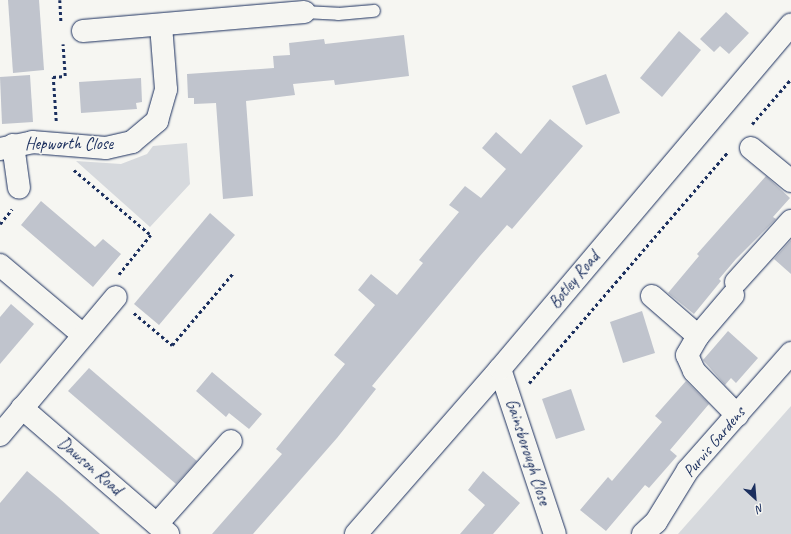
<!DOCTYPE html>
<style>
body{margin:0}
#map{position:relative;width:791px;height:534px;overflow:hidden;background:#f6f6f2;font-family:Caveat,sans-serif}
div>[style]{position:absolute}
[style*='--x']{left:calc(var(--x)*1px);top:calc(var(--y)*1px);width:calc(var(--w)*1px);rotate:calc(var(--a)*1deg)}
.green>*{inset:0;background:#d6d9dd}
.building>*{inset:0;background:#c0c4cd}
.path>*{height:2.5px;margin-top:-1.25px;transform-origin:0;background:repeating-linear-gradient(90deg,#1b2f5e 0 3px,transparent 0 6px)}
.roads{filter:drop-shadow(0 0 1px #1b2f5e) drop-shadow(0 0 1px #1b2f5e)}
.lane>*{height:12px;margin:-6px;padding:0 6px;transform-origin:6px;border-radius:6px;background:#f6f6f2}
.street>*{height:22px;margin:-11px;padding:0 11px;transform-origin:11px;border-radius:11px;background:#f6f6f2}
.secondary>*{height:22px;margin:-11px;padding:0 11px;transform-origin:11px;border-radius:11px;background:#f6f6f2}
span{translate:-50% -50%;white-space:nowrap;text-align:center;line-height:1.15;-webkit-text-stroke:3px #f6f6f2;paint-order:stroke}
.street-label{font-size:17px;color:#1b2f5e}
.north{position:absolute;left:735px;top:478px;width:40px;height:40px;-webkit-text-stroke:3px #f6f6f2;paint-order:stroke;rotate:154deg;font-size:11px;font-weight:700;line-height:16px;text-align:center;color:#1b2f5e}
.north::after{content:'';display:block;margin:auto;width:14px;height:18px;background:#1b2f5e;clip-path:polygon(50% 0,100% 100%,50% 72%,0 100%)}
</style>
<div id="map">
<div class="green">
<i style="clip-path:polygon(187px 143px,190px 184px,150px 227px,76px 161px,121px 164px,147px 154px,153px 146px)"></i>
<i style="clip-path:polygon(791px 406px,791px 534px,678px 534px)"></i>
</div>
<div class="building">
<i style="clip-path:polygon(8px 0,39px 0,44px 70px,13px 73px)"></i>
<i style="clip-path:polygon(726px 12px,749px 33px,729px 54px,720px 46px,714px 52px,700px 39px)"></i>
<i style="clip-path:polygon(679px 31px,701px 50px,662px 97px,640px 78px)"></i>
<i style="clip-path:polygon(404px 35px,409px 76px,335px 85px,334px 80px,293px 84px,295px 95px,246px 101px,253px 196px,223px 199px,216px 103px,194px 104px,194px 98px,188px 98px,187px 74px,274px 68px,273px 56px,290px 55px,289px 43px,324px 39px,325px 44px)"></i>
<i style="clip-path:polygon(606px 74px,620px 113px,586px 125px,572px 86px)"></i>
<i style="clip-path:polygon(30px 75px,33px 122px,2px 124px,0 77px)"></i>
<i style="clip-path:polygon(141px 78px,142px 102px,136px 103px,137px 109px,81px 113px,79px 82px)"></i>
<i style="clip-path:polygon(550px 119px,583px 146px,512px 229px,507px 225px,480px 256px,372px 386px,376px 389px,337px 438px,253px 534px,212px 534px,282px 454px,276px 449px,345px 364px,334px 355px,375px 305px,358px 290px,371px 274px,397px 295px,423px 263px,419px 260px,459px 212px,449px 205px,465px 186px,481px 198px,506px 169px,482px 148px,496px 132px,521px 154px)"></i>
<i style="clip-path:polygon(766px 176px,790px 198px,773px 217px,776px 219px,736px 259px,719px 279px,721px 281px,694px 314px,668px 293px,699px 256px,697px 254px)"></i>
<i style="clip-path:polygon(41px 201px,95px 247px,103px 239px,121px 254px,93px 287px,21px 225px)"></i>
<i style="clip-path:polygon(210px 213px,235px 235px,159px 325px,134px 304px)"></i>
<i style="clip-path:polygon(791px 240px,791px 274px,774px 259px)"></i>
<i style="clip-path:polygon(11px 304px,34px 324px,0 364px,0 317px)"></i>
<i style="clip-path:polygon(642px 311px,655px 353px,623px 363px,610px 322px)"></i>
<i style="clip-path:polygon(728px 331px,758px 358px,736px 383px,731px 378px,725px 385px,703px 360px)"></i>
<i style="clip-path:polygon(89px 368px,197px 461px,176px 484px,68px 391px)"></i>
<i style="clip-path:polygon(212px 372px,262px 414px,249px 429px,229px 413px,226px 417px,196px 391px)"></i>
<i style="clip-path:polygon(686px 381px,709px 404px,670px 450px,677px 456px,649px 488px,645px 485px,606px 531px,580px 510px,608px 477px,612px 481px,662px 422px,655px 416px)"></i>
<i style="clip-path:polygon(571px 389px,585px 430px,556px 439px,542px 399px)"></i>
<i style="clip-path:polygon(27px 471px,58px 497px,100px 534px,0 534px,0 503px)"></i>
<i style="clip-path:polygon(483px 471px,520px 503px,493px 534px,460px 534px,485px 505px,468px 490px)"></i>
</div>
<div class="path">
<i style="--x:60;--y:0;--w:21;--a:87"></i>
<i style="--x:56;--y:121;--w:44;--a:-93.9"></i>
<i style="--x:53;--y:77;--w:12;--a:-5"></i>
<i style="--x:65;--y:76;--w:32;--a:-94"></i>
<i style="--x:752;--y:124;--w:60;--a:-49.1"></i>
<i style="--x:74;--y:170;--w:101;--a:40.2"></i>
<i style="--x:151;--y:235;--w:51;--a:128.7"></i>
<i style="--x:0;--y:224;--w:19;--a:-51"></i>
<i style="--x:134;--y:313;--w:50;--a:40.1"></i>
<i style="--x:172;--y:345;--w:94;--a:-49.7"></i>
<i style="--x:529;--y:383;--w:305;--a:-49.3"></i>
</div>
<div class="roads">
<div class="lane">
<i style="--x:304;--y:12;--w:34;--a:3"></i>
<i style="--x:338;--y:14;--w:36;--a:-5"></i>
</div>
<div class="street">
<i style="--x:83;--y:31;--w:222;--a:-4.9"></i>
<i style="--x:13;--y:145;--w:43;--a:82.1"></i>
<i style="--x:751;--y:148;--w:52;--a:39.5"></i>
<i style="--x:0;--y:149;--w:33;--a:-12"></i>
<i style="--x:32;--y:142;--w:74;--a:4.6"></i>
<i style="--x:106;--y:148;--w:27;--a:-13"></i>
<i style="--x:132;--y:142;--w:33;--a:-40"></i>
<i style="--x:157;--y:121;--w:33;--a:-74"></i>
<i style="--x:166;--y:89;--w:64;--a:-94.5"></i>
<i style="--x:0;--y:265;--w:109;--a:40.1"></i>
<i style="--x:736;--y:282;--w:82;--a:-48"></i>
<i style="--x:733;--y:295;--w:54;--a:130.5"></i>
<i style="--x:698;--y:336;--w:22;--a:120"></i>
<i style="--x:687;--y:355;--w:17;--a:66"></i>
<i style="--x:694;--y:371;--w:62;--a:45.7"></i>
<i style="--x:652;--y:296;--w:61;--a:41"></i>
<i style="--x:500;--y:369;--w:174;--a:71.6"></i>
<i style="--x:22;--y:408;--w:193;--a:40.8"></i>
<i style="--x:0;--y:435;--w:180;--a:-50"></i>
<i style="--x:157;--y:524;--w:111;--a:-48.3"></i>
<i style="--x:643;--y:534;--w:18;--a:-43"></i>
<i style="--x:656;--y:522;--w:61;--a:-58.4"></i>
<i style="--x:688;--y:470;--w:156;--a:-48.6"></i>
</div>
<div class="secondary">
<i style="--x:356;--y:534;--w:219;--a:-48.9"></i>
<i style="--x:500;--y:369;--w:451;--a:-49.8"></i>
</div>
</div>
<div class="street-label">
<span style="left:69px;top:144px">Hepworth Close</span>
<span style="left:574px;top:280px;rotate:-50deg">Botley Road</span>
<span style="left:714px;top:442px;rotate:-50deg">Purvis Gardens</span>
<span style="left:528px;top:452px;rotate:72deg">Gainsborough Close</span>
<span style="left:90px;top:466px;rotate:41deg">Dawson Road</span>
</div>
<div class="north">N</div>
</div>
